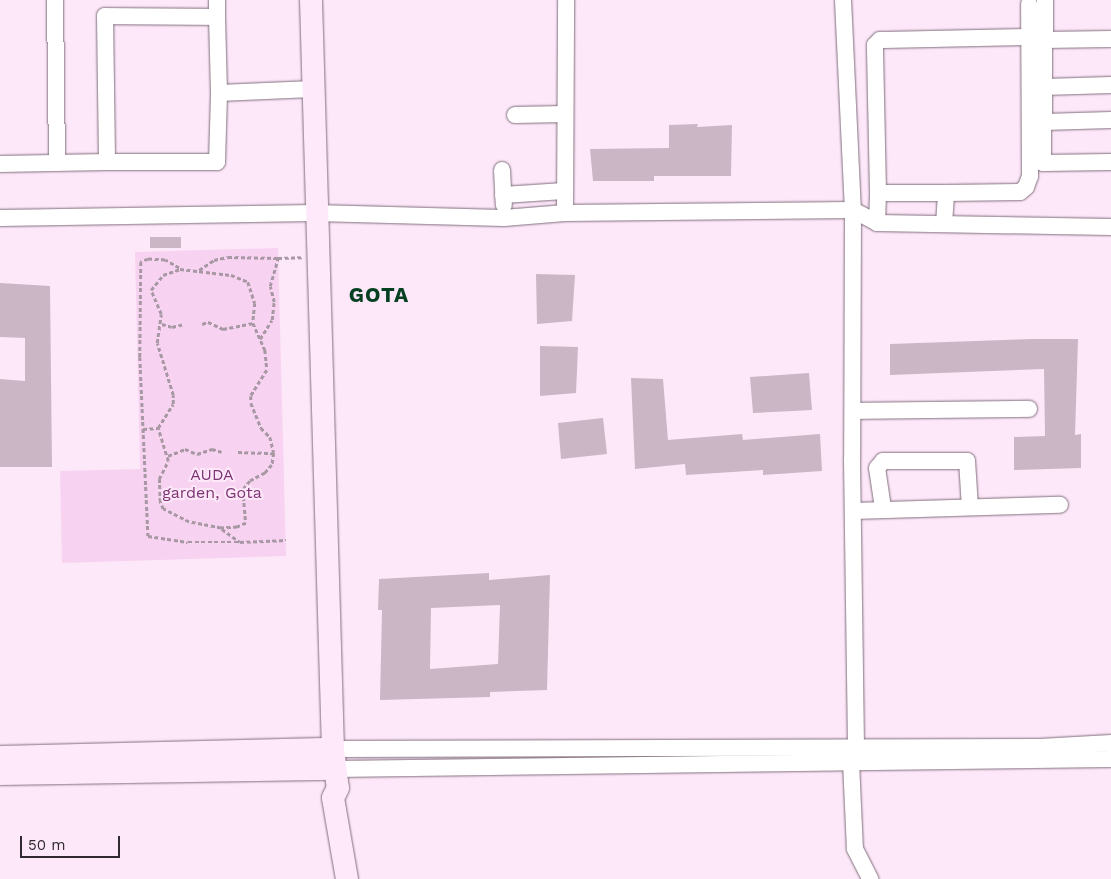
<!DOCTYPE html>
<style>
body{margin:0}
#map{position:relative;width:1111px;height:879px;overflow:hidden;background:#fde8f9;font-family:"Work Sans",sans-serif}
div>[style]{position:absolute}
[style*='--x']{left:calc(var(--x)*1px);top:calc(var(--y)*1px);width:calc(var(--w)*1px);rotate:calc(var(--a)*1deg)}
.green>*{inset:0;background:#f8d3f1}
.building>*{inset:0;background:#cab6c5}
.path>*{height:2.5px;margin-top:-1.25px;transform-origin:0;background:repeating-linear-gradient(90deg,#a798a4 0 4px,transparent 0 6.5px)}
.roads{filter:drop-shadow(0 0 1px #816f7d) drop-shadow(0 0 1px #816f7d)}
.street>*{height:16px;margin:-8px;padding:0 8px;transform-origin:8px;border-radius:8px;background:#fff}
.secondary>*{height:22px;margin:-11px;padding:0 11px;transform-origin:11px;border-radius:11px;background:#fee9fa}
span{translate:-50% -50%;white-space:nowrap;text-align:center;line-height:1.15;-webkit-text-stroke:4px #fde8f9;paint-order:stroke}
.park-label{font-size:16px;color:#7e3474}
.district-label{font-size:21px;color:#054020;font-weight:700;letter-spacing:1px}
.scale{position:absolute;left:20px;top:836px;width:100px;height:22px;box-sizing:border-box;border:2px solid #30292f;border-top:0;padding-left:6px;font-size:15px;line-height:18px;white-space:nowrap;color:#30292f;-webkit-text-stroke:4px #fde8f9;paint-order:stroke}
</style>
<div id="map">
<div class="green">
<i style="clip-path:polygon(278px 248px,286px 556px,62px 563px,60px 471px,140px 469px,135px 252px)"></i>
</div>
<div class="building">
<i style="clip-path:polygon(698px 124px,697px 127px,732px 125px,731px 176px,654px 176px,654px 181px,593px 181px,590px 149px,669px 148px,669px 125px)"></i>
<i style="clip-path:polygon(150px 237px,181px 237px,181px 248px,150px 248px)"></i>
<i style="clip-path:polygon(536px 274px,575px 275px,572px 321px,537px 324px)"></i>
<i style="clip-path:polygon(0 283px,50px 286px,52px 467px,0 467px,0 379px,25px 381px,25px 338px,0 337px)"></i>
<i style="clip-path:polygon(1033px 339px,1078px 339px,1075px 435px,1081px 434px,1081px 468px,1014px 470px,1014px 437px,1045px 436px,1044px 369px,890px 375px,890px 344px)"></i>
<i style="clip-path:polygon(540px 346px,578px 347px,576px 393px,540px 396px)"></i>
<i style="clip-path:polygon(809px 373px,812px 410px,753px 413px,750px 377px)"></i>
<i style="clip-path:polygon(631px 378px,663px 379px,668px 440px,742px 434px,743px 440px,820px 434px,822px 471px,763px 475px,763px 470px,686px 475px,685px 464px,635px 469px)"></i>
<i style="clip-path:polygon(603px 418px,607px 454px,561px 459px,558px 423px)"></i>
<i style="clip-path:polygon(evenodd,489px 573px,489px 580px,550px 575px,547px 690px,490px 692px,490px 697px,380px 700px,382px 610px,378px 610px,379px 579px,489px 573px,500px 605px,498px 664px,430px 669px,431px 608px,500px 605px)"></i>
</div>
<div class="path">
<i style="--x:179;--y:268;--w:16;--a:-150"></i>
<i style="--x:165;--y:260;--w:17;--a:-177"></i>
<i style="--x:148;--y:259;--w:8;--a:157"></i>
<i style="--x:141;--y:262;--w:95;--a:90.6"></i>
<i style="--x:140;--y:357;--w:179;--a:87.4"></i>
<i style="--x:148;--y:536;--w:40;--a:8.5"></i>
<i style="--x:188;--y:542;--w:52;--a:0"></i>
<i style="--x:180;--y:269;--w:51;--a:6.7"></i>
<i style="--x:231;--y:275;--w:18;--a:22"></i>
<i style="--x:248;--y:282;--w:22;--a:72"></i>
<i style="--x:255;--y:303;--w:20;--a:96"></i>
<i style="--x:253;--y:323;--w:30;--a:66"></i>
<i style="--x:265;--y:350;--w:20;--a:84"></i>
<i style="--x:267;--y:370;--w:31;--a:122"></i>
<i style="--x:251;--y:396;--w:7;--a:90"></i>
<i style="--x:251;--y:403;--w:27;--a:68"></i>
<i style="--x:261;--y:428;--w:13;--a:45"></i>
<i style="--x:270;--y:437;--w:16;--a:76"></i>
<i style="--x:274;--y:453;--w:12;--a:99"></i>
<i style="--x:272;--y:465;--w:11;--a:131"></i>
<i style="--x:265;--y:473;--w:17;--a:152"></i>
<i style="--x:250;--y:481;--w:11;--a:128"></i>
<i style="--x:243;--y:490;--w:33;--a:85"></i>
<i style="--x:246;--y:523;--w:10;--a:156"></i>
<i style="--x:237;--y:527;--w:16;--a:176"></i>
<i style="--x:221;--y:528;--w:33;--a:-169"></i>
<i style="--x:189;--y:522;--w:29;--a:-153"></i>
<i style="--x:163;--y:509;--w:8;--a:-113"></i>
<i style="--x:160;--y:502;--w:23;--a:-92"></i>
<i style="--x:159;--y:479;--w:20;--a:-63"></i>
<i style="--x:168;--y:461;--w:34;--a:-107"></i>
<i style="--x:158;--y:428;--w:28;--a:-58"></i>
<i style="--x:173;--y:404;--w:9;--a:-90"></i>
<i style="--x:173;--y:395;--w:54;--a:-107.1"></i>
<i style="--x:157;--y:343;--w:29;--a:-82"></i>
<i style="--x:161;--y:314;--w:26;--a:-113"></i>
<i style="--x:151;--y:290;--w:19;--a:-51"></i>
<i style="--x:163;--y:275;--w:18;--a:-19"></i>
<i style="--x:199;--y:270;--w:18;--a:-34"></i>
<i style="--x:214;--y:260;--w:14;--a:-12"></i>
<i style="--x:228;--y:257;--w:50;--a:1.1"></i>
<i style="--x:162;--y:324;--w:10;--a:17"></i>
<i style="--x:172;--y:327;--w:12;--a:-14"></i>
<i style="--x:202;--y:324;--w:6;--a:-18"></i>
<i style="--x:208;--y:322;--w:17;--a:25"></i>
<i style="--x:223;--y:329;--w:31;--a:-11"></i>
<i style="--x:260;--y:339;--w:22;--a:-58"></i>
<i style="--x:272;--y:320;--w:18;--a:-84"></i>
<i style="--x:274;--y:302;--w:16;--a:-104"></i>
<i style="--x:270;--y:286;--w:29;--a:-74"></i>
<i style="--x:278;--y:258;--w:25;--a:-2"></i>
<i style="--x:143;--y:429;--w:15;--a:-4"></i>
<i style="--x:238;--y:452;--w:36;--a:2"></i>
<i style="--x:168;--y:456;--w:18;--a:-22"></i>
<i style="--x:185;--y:449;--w:13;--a:23"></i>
<i style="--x:197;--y:454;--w:16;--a:-18"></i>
<i style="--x:212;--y:449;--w:10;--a:17"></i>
<i style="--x:222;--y:529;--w:22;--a:36"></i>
<i style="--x:240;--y:542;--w:46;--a:-2.5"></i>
</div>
<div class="roads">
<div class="street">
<i style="--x:55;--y:0;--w:163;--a:89.3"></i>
<i style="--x:843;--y:0;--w:210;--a:87.3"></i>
<i style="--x:853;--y:210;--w:250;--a:90.2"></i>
<i style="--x:852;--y:460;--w:285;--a:89.2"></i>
<i style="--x:856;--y:745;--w:18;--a:106"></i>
<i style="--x:851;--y:762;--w:87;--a:87.4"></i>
<i style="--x:855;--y:849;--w:34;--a:63"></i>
<i style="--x:1045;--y:0;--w:163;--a:90.7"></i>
<i style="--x:1043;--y:163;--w:68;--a:-0.8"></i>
<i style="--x:217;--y:17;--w:17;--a:-90"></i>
<i style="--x:1044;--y:40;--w:67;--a:-0.9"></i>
<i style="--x:1044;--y:87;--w:67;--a:-1.7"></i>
<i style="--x:219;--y:93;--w:76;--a:-91.5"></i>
<i style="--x:217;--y:17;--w:112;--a:-179.5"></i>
<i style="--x:105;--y:16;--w:146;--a:89.2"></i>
<i style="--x:107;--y:162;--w:110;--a:0"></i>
<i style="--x:217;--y:162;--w:69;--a:-88.3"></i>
<i style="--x:219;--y:93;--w:94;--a:-2.4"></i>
<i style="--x:515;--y:115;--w:50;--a:-1.1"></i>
<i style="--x:1044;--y:122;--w:67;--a:-1.7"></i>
<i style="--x:0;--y:164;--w:107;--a:-1.1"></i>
<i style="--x:502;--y:170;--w:35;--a:87"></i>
<i style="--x:946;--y:193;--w:68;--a:180"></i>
<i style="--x:878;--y:193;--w:148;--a:-91.2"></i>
<i style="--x:875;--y:45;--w:7;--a:-45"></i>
<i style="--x:880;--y:40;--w:149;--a:-1.2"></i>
<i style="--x:503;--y:195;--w:61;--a:-3.8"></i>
<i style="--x:565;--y:213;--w:213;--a:-89.7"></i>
<i style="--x:0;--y:218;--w:315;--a:-0.9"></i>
<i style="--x:315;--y:213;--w:189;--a:1.5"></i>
<i style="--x:504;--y:218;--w:61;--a:-4.7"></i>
<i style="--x:565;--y:213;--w:288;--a:-0.6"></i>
<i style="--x:853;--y:210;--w:27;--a:28"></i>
<i style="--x:877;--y:223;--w:234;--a:1"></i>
<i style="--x:877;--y:223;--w:30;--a:-88"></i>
<i style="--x:944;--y:224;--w:31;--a:-86"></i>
<i style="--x:946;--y:193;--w:74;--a:-0.8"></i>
<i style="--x:1020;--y:192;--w:8;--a:-40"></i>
<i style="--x:1026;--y:187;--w:12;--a:-70"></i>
<i style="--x:1030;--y:176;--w:172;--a:-90.3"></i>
<i style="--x:853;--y:411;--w:176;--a:-0.7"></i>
<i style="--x:883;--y:508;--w:40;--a:-98.5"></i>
<i style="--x:877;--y:468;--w:9;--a:-49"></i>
<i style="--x:883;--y:461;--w:84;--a:0"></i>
<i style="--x:967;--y:461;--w:46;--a:86.3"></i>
<i style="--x:853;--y:511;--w:207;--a:-1.7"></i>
<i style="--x:333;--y:749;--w:707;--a:-0.16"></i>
<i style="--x:1040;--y:747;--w:71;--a:-3.2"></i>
<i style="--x:335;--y:769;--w:776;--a:-0.74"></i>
</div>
<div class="secondary">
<i style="--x:311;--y:0;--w:749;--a:88.32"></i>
<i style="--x:333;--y:749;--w:39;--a:83"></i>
<i style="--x:338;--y:788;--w:11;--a:117"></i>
<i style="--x:333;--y:798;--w:82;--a:80.2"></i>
<i style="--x:0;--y:757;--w:333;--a:-1.4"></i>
<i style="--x:0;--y:774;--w:335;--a:-0.9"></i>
</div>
</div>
<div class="park-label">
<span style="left:212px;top:484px">AUDA<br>garden, Gota</span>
</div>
<div class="district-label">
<span style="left:379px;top:295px">GOTA</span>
</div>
<div class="scale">50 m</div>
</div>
